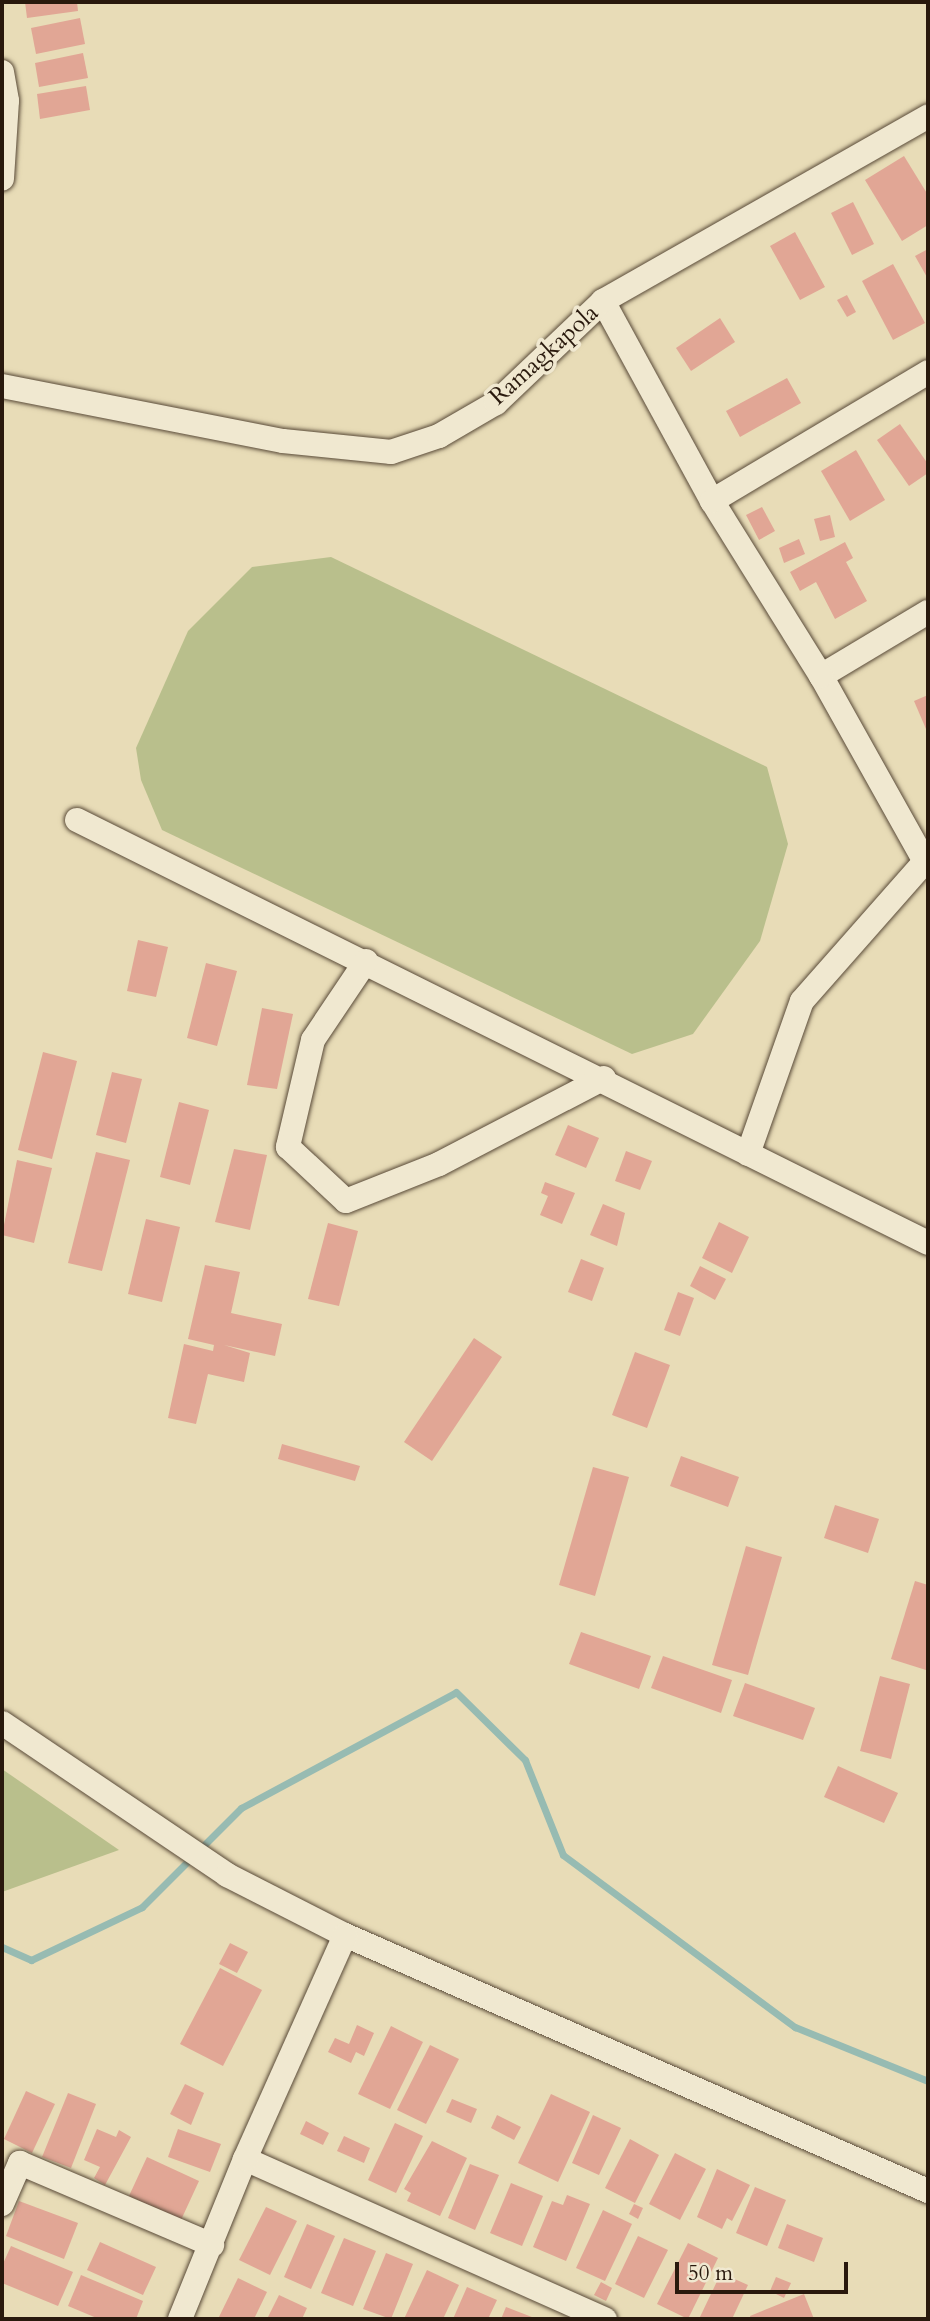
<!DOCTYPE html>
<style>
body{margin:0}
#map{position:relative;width:930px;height:2321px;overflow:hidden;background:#e8dcb7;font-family:Cardo,serif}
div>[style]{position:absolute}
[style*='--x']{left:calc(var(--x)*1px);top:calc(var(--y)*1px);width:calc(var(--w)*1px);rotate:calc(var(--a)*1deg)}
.green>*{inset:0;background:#b9bf8c}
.stream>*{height:7px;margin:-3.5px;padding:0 3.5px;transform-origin:3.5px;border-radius:3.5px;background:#97bbb2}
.building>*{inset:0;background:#e1a695}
.roads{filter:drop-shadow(0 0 2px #594a38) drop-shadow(0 0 2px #594a38)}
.minor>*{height:24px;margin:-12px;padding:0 12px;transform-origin:12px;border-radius:12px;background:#f0e8d0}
span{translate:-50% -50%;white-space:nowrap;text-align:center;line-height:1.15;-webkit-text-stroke:7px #f0e8d0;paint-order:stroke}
.street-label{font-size:24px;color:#29190d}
.frame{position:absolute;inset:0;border:4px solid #29190d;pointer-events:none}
.scale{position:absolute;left:675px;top:2262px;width:173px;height:32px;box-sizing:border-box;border:4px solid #29190d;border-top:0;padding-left:9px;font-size:21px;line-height:24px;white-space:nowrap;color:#29190d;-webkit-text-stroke:5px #f0e8d0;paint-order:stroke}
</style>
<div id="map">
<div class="green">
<i style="clip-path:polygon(331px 557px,767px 767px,788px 844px,760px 941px,693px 1034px,632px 1054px,162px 830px,141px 780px,136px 748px,188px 631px,252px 567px)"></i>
<i style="clip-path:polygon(2px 1769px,119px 1850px,2px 1892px)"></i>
</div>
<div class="stream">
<i style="--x:2;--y:1947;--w:32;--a:24"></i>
<i style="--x:31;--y:1960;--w:123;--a:-25.5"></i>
<i style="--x:142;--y:1907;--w:140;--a:-45"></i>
<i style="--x:241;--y:1808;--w:244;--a:-28.3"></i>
<i style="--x:456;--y:1692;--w:97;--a:44.6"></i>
<i style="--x:525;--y:1760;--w:102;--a:68.2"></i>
<i style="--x:563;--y:1855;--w:289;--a:36.6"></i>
<i style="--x:795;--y:2027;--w:144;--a:22.1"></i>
</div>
<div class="building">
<i style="clip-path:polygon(25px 2px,77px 2px,78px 11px,27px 18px)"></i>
<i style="clip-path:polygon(80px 18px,85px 44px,36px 54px,31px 28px)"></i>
<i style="clip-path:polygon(83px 53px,88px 78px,39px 87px,35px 63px)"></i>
<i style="clip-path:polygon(86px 86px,90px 110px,40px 119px,37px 94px)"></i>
<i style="clip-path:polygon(904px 156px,928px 195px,928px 225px,902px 241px,865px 180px)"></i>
<i style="clip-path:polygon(853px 202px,874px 244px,852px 255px,831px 213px)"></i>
<i style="clip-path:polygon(795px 232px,825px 287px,800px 300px,770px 246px)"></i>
<i style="clip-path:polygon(928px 249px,928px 279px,915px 256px)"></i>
<i style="clip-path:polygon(893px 264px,925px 323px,893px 340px,862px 281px)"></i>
<i style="clip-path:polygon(847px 295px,856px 312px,847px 317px,837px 300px)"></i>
<i style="clip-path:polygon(720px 318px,735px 342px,691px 371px,676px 348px)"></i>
<i style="clip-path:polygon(787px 378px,801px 403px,740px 437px,726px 411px)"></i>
<i style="clip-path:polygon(900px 424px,928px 464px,928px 473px,909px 486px,877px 440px)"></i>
<i style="clip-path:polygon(856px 450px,885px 500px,850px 521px,821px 471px)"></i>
<i style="clip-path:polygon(762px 507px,775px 531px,759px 540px,746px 515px)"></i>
<i style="clip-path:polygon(830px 515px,835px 537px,820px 541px,814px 519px)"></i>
<i style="clip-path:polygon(799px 539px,805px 554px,784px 563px,779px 548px)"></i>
<i style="clip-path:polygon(845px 542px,853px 558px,846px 562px,867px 601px,835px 619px,816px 582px,800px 591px,790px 572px)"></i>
<i style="clip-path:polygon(928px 695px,928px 728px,926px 729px,914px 701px)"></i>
<i style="clip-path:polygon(138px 940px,168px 947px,156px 997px,127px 991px)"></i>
<i style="clip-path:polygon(206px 963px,237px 971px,217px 1046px,187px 1038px)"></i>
<i style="clip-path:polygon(262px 1008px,293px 1014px,277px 1089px,247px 1085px)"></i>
<i style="clip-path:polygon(43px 1052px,77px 1061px,52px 1159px,18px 1150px)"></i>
<i style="clip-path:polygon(112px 1072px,142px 1079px,126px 1143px,96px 1135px)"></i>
<i style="clip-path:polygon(179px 1102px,209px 1110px,190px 1185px,160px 1177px)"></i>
<i style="clip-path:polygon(568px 1125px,599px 1138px,586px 1168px,555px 1155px)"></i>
<i style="clip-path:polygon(234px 1149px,267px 1155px,250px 1230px,215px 1222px)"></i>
<i style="clip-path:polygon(626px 1151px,652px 1161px,640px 1190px,615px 1181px)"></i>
<i style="clip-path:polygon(96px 1152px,130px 1160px,102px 1271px,68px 1263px)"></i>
<i style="clip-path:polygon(17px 1160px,52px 1168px,34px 1243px,2px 1235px)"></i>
<i style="clip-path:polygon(545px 1182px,575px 1193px,562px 1224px,540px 1215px,548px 1196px,541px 1193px)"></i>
<i style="clip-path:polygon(603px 1204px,625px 1213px,617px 1246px,590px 1235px)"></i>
<i style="clip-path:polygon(146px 1219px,180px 1227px,162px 1302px,128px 1294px)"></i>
<i style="clip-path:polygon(719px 1222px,749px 1237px,732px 1273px,702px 1258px)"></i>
<i style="clip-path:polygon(328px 1223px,358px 1231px,339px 1306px,308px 1299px)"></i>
<i style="clip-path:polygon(581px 1259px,604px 1268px,592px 1301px,568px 1292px)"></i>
<i style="clip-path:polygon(205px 1265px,240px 1272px,231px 1313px,282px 1324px,275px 1356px,224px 1345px,250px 1353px,244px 1382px,208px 1374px,196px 1424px,168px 1418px,184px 1344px,213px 1351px,214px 1345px,188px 1339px)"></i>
<i style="clip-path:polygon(700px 1266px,726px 1279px,715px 1300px,690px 1286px)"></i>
<i style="clip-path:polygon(678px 1292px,694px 1298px,680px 1336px,664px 1330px)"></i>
<i style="clip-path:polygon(474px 1338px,502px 1357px,432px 1461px,404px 1442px)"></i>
<i style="clip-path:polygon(635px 1352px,670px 1365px,647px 1428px,612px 1415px)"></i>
<i style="clip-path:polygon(282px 1444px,360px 1466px,355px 1481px,278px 1459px)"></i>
<i style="clip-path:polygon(681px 1456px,739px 1477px,728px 1507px,670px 1486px)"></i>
<i style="clip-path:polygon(593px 1467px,629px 1477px,595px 1596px,559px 1585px)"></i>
<i style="clip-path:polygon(835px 1505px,879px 1519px,868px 1553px,824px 1538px)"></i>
<i style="clip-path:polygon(746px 1546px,782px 1557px,748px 1675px,712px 1665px)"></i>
<i style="clip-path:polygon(915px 1581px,928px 1585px,926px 1670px,891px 1659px)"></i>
<i style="clip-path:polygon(581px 1632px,651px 1656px,639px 1689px,569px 1664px)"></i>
<i style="clip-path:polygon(663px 1656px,732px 1680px,721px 1713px,651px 1688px)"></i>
<i style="clip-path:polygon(880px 1676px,910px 1684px,891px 1759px,860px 1751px)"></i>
<i style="clip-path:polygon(745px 1683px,815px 1708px,803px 1740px,733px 1716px)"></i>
<i style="clip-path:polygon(838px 1766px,898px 1793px,884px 1823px,824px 1797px)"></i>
<i style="clip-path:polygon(230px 1943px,248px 1952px,237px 1973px,219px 1964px)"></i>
<i style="clip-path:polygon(220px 1968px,262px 1990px,223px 2066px,180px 2044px)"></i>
<i style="clip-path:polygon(357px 2025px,374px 2033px,364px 2056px,356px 2052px,351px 2063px,328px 2052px,335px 2038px,349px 2044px)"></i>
<i style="clip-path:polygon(391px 2026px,423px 2042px,390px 2109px,358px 2094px)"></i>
<i style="clip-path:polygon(430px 2045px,459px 2059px,426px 2124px,397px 2110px)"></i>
<i style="clip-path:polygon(185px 2084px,204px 2093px,191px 2125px,170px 2114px)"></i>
<i style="clip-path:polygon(26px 2091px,55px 2104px,32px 2153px,4px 2139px)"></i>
<i style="clip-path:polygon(68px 2093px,96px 2104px,71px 2168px,42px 2157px)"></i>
<i style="clip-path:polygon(551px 2094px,590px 2112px,558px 2182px,518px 2163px)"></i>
<i style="clip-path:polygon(452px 2099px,477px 2109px,471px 2123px,446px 2112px)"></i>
<i style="clip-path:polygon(497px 2115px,521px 2127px,514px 2140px,491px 2128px)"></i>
<i style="clip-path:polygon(593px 2115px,621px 2128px,599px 2175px,572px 2163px)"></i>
<i style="clip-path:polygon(306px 2121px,329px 2133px,323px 2145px,300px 2134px)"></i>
<i style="clip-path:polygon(395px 2123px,423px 2136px,396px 2193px,368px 2180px)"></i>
<i style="clip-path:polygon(97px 2129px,116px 2137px,119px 2130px,131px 2137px,105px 2185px,94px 2178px,100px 2167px,84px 2160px)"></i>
<i style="clip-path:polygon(178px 2129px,221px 2144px,210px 2172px,168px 2157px)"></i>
<i style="clip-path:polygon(344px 2136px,370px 2148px,364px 2163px,337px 2151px)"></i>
<i style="clip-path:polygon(630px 2139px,659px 2155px,635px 2203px,605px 2188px)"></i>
<i style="clip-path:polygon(432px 2141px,467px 2158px,440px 2216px,407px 2201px,411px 2193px,404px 2189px)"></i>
<i style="clip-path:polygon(675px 2153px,706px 2169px,680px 2220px,649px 2204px)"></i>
<i style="clip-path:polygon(147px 2157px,199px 2181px,181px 2220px,129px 2196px)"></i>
<i style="clip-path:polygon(470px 2164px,499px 2175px,475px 2230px,448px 2218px)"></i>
<i style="clip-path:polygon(717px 2169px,750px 2185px,732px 2221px,727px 2218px,722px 2229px,697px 2217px)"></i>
<i style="clip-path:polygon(511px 2183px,543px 2196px,522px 2246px,490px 2233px)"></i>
<i style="clip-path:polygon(755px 2187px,786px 2200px,767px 2246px,736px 2233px)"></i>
<i style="clip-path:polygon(567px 2195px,590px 2204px,566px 2261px,533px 2247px,552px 2201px,563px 2205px)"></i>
<i style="clip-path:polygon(19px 2201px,78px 2223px,64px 2259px,6px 2236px)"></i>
<i style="clip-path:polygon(634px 2204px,643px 2208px,638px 2219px,629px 2214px)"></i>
<i style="clip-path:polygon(266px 2207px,297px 2221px,270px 2275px,239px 2260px)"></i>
<i style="clip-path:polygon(603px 2210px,632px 2224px,605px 2281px,576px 2268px)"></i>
<i style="clip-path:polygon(307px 2224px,335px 2236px,311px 2289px,284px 2277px)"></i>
<i style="clip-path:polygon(787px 2224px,823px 2238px,814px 2262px,778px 2248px)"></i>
<i style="clip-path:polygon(638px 2236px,668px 2250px,644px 2298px,615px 2284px)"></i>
<i style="clip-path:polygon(344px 2238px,376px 2251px,353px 2306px,321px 2293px)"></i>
<i style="clip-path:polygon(100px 2242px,156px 2267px,143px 2295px,87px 2270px)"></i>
<i style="clip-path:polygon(688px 2243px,718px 2258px,688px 2319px,657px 2304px)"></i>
<i style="clip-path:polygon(11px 2246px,73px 2272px,58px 2306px,2px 2283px,2px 2266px)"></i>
<i style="clip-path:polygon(386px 2253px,413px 2264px,391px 2319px,363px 2309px)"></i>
<i style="clip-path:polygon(427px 2270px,459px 2285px,443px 2319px,404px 2319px)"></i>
<i style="clip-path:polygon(721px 2273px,748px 2285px,732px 2319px,699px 2319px)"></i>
<i style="clip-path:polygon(81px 2275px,143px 2301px,136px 2319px,99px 2319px,68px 2306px)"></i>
<i style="clip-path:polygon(776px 2277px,791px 2283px,784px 2298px,770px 2291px)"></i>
<i style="clip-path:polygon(238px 2278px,267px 2292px,254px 2319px,218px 2319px)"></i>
<i style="clip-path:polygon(601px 2282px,612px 2288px,606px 2301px,594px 2295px)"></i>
<i style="clip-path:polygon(467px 2287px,497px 2300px,488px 2319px,453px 2319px)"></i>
<i style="clip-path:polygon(804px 2294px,814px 2319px,751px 2319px,750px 2316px)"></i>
<i style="clip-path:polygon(279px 2295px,307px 2308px,302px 2319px,267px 2319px)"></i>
<i style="clip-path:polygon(506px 2307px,537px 2319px,501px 2319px)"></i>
</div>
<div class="roads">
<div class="minor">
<i style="--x:2;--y:72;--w:29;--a:80"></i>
<i style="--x:7;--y:101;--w:78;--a:93.7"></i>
<i style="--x:603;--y:301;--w:228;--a:61.4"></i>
<i style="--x:2;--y:386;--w:286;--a:11.1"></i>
<i style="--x:283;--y:441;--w:109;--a:5.8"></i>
<i style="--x:391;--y:452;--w:51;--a:-18.4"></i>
<i style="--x:439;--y:436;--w:66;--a:-30.1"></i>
<i style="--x:496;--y:403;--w:148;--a:-43.6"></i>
<i style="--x:603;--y:301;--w:374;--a:-29.6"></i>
<i style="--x:821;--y:676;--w:125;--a:-30.9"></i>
<i style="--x:77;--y:820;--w:950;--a:26.43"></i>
<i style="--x:924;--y:860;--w:211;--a:-119.2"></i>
<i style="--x:821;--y:676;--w:206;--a:-121.9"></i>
<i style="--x:712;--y:501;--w:252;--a:-30.8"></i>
<i style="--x:366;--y:961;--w:95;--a:123.9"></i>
<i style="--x:313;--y:1040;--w:110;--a:103.2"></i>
<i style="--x:288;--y:1147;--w:79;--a:43"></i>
<i style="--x:346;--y:1201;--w:100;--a:-21.7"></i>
<i style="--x:439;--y:1164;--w:186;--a:-27.5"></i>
<i style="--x:748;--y:1154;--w:162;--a:-70.6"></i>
<i style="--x:802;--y:1001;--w:191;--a:-48.6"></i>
<i style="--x:2;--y:1723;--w:272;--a:34"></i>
<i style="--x:227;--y:1875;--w:132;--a:27"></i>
<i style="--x:345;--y:1935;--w:637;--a:23.71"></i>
<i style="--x:245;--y:2159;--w:394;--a:24"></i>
<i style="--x:2;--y:2204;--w:45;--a:-66.3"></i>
<i style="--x:20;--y:2163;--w:209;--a:23.1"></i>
<i style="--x:180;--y:2319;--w:173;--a:-67.9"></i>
<i style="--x:245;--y:2159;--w:245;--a:-65.9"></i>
</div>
</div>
<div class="street-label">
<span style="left:544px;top:355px;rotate:-42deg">Ramagkapola</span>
</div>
<div class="frame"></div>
<div class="scale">50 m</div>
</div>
